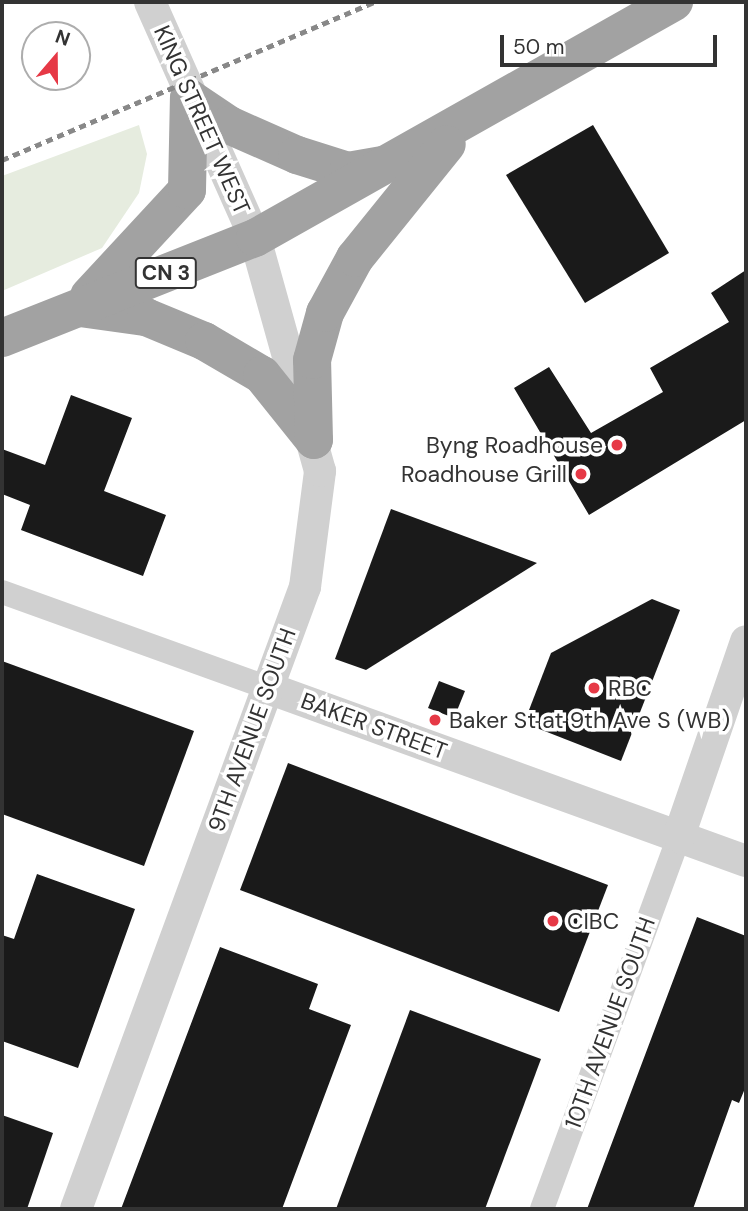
<!DOCTYPE html>
<style>
body{margin:0}
#map{position:relative;width:748px;height:1211px;overflow:hidden;background:#fff;font-family:"DM Sans",sans-serif}
div>[style]{position:absolute}
[style*='--x']{left:calc(var(--x)*1px);top:calc(var(--y)*1px);width:calc(var(--w)*1px);rotate:calc(var(--a)*1deg)}
.green>*{inset:0;background:#e6ecdf}
.building>*{inset:0;background:#1a1a1a}
.minor>*{height:24px;margin:-12px;padding:0 12px;transform-origin:12px;border-radius:12px;background:#d0d0d0}
.tertiary>*{height:32px;margin:-16px;padding:0 16px;transform-origin:16px;border-radius:16px;background:#d0d0d0}
.trunk>*{height:38px;margin:-19px;padding:0 19px;transform-origin:19px;border-radius:19px;background:#a2a2a2}
.rail>*{height:5px;margin-top:-2.5px;transform-origin:0;background:repeating-linear-gradient(90deg,#888 0 7px,transparent 0 12px)}
.dots>*{width:19px;height:19px;translate:-50% -50%;box-sizing:border-box;border:4px solid #fff;border-radius:50%}
span{translate:-50% -50%;white-space:nowrap;text-align:center;line-height:1.15;-webkit-text-stroke:7px #fff;paint-order:stroke}
.shield-label span{padding:2px 5px;background:#fff;border:2px solid;border-radius:5px;-webkit-text-stroke-width:0}
.shield-label{font-size:21px;color:#333;font-weight:700}
.street-label{font-size:23px;color:#333}
.poi-label{font-size:23px;color:#333}
.right{translate:-100% -50%;text-align:right}
.left{translate:0 -50%;text-align:left}
.frame{position:absolute;inset:0;border:4px solid #333;pointer-events:none}
.north{position:absolute;left:21px;top:21px;width:70px;height:70px;box-sizing:border-box;background:#fff;border:2px solid #adadad;border-radius:50%;rotate:20deg;font-size:19px;font-weight:700;line-height:28px;text-align:center;color:#333}
.north::after{content:'';display:block;margin:auto;width:24px;height:32px;background:#e63946;clip-path:polygon(50% 0,100% 100%,50% 72%,0 100%)}
.scale{position:absolute;left:500px;top:35px;width:217px;height:32px;box-sizing:border-box;border:4px solid #333;border-top:0;padding-left:9px;font-size:21px;line-height:24px;white-space:nowrap;color:#333;-webkit-text-stroke:5px #fff;paint-order:stroke}
</style>
<div id="map">
<div class="green">
<i style="clip-path:polygon(139px 125px,147px 154px,139px 193px,102px 248px,2px 291px,2px 176px)"></i>
</div>
<div class="building">
<i style="clip-path:polygon(593px 125px,669px 253px,585px 303px,506px 175px)"></i>
<i style="clip-path:polygon(746px 270px,746px 420px,589px 515px,514px 388px,549px 367px,591px 433px,663px 392px,650px 368px,729px 322px,711px 293px)"></i>
<i style="clip-path:polygon(71px 395px,132px 418px,104px 491px,166px 515px,143px 576px,21px 530px,30px 505px,2px 494px,2px 449px,45px 465px)"></i>
<i style="clip-path:polygon(391px 509px,537px 563px,366px 670px,335px 659px)"></i>
<i style="clip-path:polygon(652px 599px,680px 610px,621px 761px,524px 723px,551px 653px)"></i>
<i style="clip-path:polygon(2px 661px,194px 731px,144px 866px,2px 814px)"></i>
<i style="clip-path:polygon(439px 681px,465px 691px,454px 718px,428px 708px)"></i>
<i style="clip-path:polygon(288px 763px,608px 885px,559px 1012px,240px 890px)"></i>
<i style="clip-path:polygon(37px 874px,135px 909px,78px 1068px,2px 1041px,2px 935px,14px 939px)"></i>
<i style="clip-path:polygon(697px 917px,746px 936px,746px 1086px,739px 1103px,732px 1100px,693px 1209px,587px 1209px)"></i>
<i style="clip-path:polygon(220px 947px,318px 984px,309px 1009px,351px 1025px,282px 1209px,121px 1209px)"></i>
<i style="clip-path:polygon(410px 1010px,541px 1059px,485px 1209px,336px 1209px)"></i>
<i style="clip-path:polygon(2px 1115px,53px 1133px,27px 1209px,2px 1209px)"></i>
</div>
<div class="minor">
<i style="--x:2;--y:592;--w:283;--a:19.8"></i>
<i style="--x:542;--y:1209;--w:397;--a:-69.8"></i>
</div>
<div class="tertiary">
<i style="--x:268;--y:688;--w:508;--a:19.9"></i>
<i style="--x:679;--y:836;--w:206;--a:-71"></i>
<i style="--x:76;--y:1209;--w:663;--a:-69.79"></i>
<i style="--x:305;--y:587;--w:117;--a:-82.6"></i>
<i style="--x:320;--y:471;--w:242;--a:-105.6"></i>
<i style="--x:255;--y:238;--w:258;--a:-114"></i>
</div>
<div class="trunk">
<i style="--x:189;--y:98;--w:48;--a:34"></i>
<i style="--x:229;--y:125;--w:74;--a:23.8"></i>
<i style="--x:297;--y:155;--w:53;--a:17.4"></i>
<i style="--x:348;--y:171;--w:35;--a:-10"></i>
<i style="--x:89;--y:296;--w:144;--a:-47.2"></i>
<i style="--x:187;--y:190;--w:92;--a:-88.8"></i>
<i style="--x:80;--y:308;--w:67;--a:7.8"></i>
<i style="--x:146;--y:317;--w:63;--a:22.5"></i>
<i style="--x:204;--y:341;--w:67;--a:30.4"></i>
<i style="--x:262;--y:375;--w:83;--a:51.3"></i>
<i style="--x:2;--y:338;--w:272;--a:-21.6"></i>
<i style="--x:255;--y:238;--w:481;--a:-29.4"></i>
<i style="--x:314;--y:440;--w:80;--a:-91.4"></i>
<i style="--x:312;--y:360;--w:49;--a:-74.5"></i>
<i style="--x:325;--y:313;--w:63;--a:-61.4"></i>
<i style="--x:355;--y:258;--w:146;--a:-51.1"></i>
</div>
<div class="rail">
<i style="--x:2;--y:160;--w:405;--a:-23"></i>
</div>
<div class="dots">
<i style="left:617px;top:445px;background:#e63946"></i>
<i style="left:581px;top:474px;background:#e63946"></i>
<i style="left:594px;top:688px;background:#e63946"></i>
<i style="left:435px;top:720px;background:#e63946"></i>
<i style="left:553px;top:921px;background:#e63946"></i>
</div>
<div class="shield-label">
<span style="left:166px;top:273px">CN 3</span>
</div>
<div class="street-label">
<span style="left:202px;top:120px;rotate:66deg">KING STREET WEST</span>
<span style="left:374px;top:726px;rotate:20deg">BAKER STREET</span>
<span style="left:252px;top:730px;rotate:-70deg">9TH AVENUE SOUTH</span>
<span style="left:610px;top:1023px;rotate:-70deg">10TH AVENUE SOUTH</span>
</div>
<div class="poi-label">
<span class="right" style="left:603px;top:445px">Byng Roadhouse</span>
<span class="right" style="left:567px;top:474px">Roadhouse Grill</span>
<span class="left" style="left:608px;top:688px">RBC</span>
<span class="left" style="left:449px;top:720px">Baker St at 9th Ave S (WB)</span>
<span class="left" style="left:567px;top:921px">CIBC</span>
</div>
<div class="frame"></div>
<div class="north">N</div>
<div class="scale">50 m</div>
</div>
